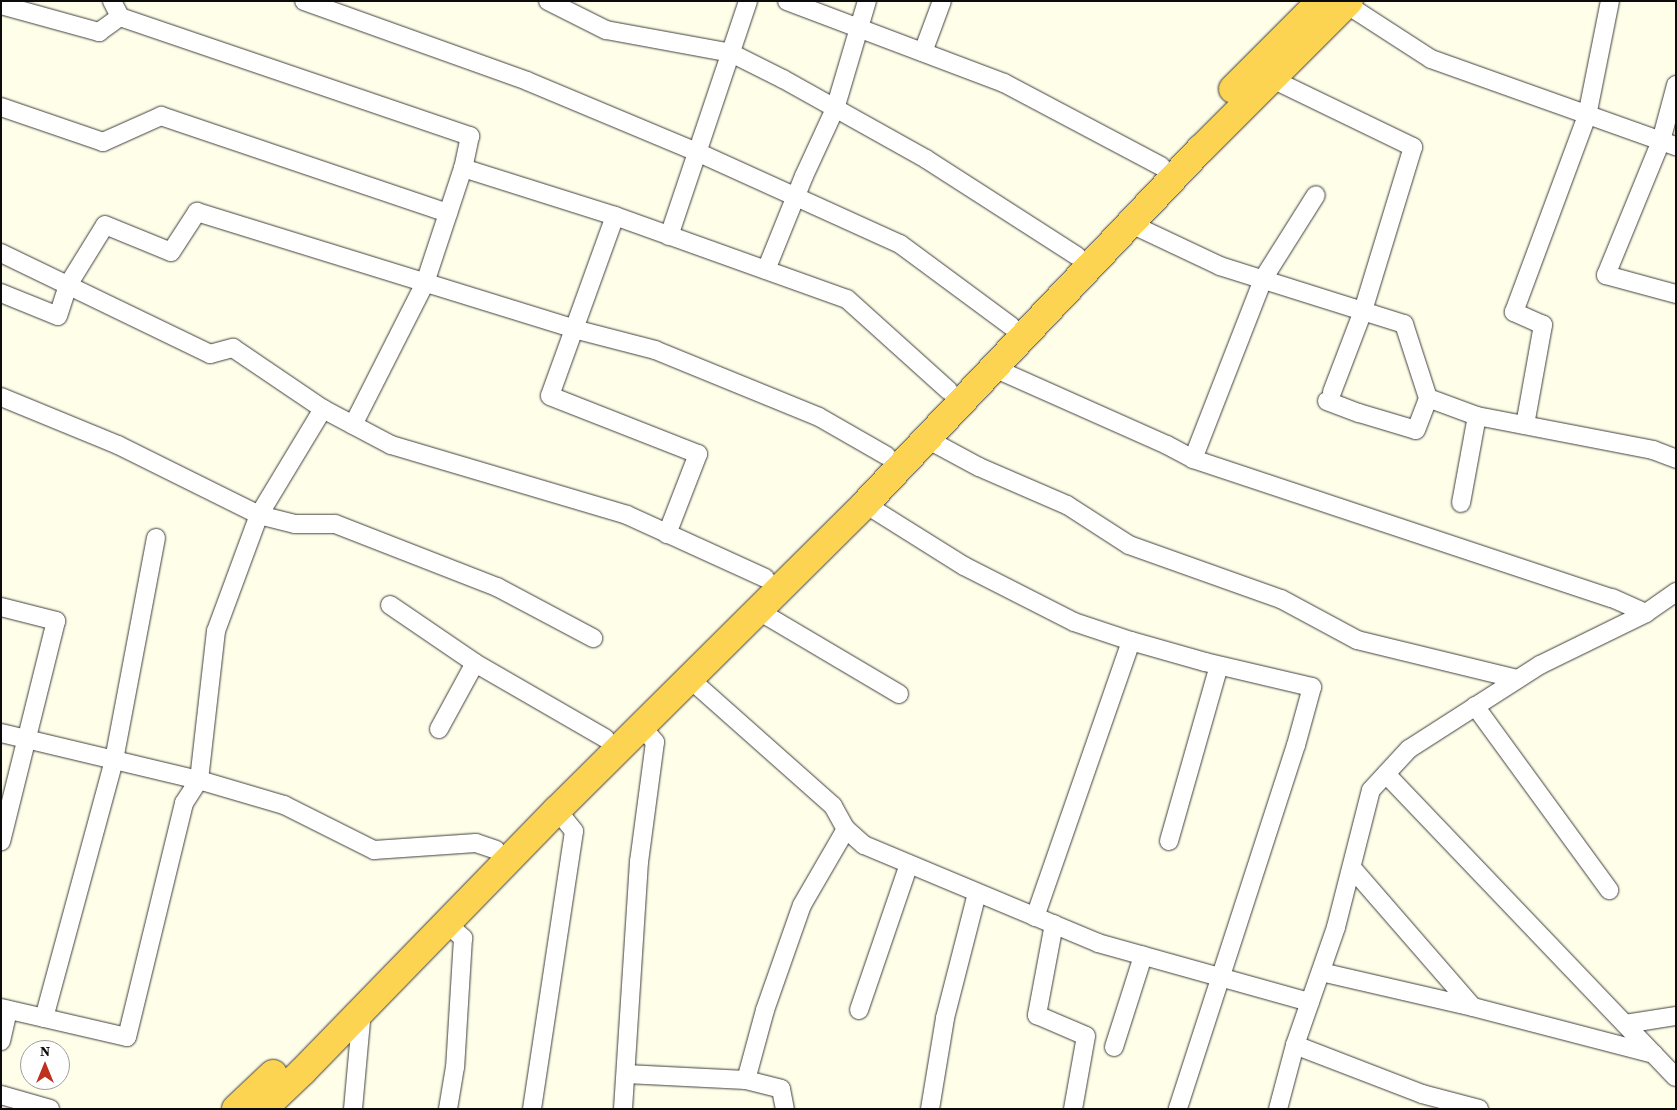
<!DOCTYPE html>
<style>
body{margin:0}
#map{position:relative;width:1677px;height:1110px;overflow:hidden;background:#fffee8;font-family:"Source Serif 4",serif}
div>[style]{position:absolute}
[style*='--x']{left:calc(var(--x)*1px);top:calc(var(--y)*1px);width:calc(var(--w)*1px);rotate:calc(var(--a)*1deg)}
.roads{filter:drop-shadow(0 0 1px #3e3e3e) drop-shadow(0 0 1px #3e3e3e)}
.minor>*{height:18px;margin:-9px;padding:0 9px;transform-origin:9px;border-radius:9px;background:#fff}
.trunk>*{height:28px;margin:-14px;padding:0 14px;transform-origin:14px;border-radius:14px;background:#fcd452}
span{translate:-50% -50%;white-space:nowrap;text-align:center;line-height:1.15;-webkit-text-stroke:5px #fff;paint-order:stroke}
.frame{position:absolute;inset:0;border:2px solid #0b0b0b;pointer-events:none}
.north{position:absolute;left:20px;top:1040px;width:50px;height:50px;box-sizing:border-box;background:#fff;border:1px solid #9d9d9d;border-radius:50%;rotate:0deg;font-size:14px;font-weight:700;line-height:20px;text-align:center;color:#0b0b0b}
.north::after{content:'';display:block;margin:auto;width:18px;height:22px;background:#bf301e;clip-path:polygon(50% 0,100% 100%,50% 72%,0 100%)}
</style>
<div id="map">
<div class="roads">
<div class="minor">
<i style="--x:112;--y:1;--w:18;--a:63"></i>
<i style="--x:304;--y:1;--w:237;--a:19.7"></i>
<i style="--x:527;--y:81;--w:184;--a:22.7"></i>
<i style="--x:697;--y:152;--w:223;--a:24.4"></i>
<i style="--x:900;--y:244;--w:138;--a:36.5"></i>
<i style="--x:548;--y:1;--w:65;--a:26.6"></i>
<i style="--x:606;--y:30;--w:127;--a:10.4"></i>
<i style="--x:731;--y:53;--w:58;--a:26.6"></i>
<i style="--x:783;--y:79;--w:164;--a:29.2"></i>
<i style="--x:926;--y:159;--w:179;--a:32.7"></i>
<i style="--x:787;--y:1;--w:232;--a:20.7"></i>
<i style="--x:1004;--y:83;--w:178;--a:27.9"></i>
<i style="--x:1346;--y:4;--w:101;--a:32.9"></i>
<i style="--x:1431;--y:59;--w:260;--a:19.6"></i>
<i style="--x:1;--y:5;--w:102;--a:15.4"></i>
<i style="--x:99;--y:32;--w:26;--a:-36"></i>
<i style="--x:120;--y:17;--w:370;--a:18.8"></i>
<i style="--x:470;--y:136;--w:33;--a:102"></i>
<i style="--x:463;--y:168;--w:159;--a:17.5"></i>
<i style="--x:615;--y:216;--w:246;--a:19.7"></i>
<i style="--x:847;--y:299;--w:137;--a:42"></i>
<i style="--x:923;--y:52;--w:54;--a:-69.6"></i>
<i style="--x:1270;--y:78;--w:159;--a:25.8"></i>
<i style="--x:1413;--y:147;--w:171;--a:107"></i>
<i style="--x:1363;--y:311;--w:87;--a:110.9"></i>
<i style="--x:1676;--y:85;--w:58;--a:105"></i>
<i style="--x:1661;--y:141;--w:145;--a:112.3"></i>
<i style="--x:1606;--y:275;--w:73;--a:15.2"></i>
<i style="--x:1;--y:107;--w:108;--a:18.9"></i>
<i style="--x:103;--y:142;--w:64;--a:-24.1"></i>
<i style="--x:161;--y:116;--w:303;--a:18.7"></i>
<i style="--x:615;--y:216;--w:191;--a:109.9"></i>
<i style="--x:550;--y:396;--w:159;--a:21.4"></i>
<i style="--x:698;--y:454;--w:86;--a:111.2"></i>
<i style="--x:1131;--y:224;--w:98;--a:25.3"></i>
<i style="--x:1220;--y:266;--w:193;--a:17.5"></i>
<i style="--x:1404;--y:324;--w:78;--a:72"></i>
<i style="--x:1428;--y:398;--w:52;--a:20.2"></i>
<i style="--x:1477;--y:416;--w:179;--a:10.9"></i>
<i style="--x:1653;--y:450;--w:25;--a:21"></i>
<i style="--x:669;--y:236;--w:248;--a:-71.4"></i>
<i style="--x:1;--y:253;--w:232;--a:25.8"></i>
<i style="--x:210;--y:354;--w:24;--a:-15"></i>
<i style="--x:233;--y:348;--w:109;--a:34.1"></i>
<i style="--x:323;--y:409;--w:77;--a:27.9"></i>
<i style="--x:391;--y:445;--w:246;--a:16.5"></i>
<i style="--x:627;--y:515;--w:152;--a:24.5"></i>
<i style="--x:766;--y:270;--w:101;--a:-68"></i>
<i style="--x:804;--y:176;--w:74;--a:-65.2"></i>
<i style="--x:835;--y:109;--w:113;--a:-73.5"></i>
<i style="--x:1;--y:293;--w:61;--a:22"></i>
<i style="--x:58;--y:316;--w:33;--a:-72"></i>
<i style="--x:68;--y:285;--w:70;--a:-58.3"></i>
<i style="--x:105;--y:225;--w:71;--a:22.2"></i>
<i style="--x:171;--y:252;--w:48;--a:-57"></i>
<i style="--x:197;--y:212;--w:395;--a:17.2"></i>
<i style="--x:574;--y:329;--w:84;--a:14.5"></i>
<i style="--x:655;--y:350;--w:177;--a:22.2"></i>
<i style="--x:819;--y:417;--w:78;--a:29.8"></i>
<i style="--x:994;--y:368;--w:189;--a:24"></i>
<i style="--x:1167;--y:445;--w:30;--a:28"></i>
<i style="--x:1193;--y:459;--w:441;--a:18.4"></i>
<i style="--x:1612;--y:598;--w:37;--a:24"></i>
<i style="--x:1;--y:397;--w:126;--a:22.3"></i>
<i style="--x:118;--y:445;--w:157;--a:26.4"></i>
<i style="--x:259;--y:515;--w:37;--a:14"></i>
<i style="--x:295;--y:524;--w:40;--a:0"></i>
<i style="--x:335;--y:524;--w:174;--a:21.3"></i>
<i style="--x:497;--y:587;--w:109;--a:28"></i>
<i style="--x:1327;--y:401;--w:34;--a:21"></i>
<i style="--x:1359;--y:413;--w:59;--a:16.6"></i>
<i style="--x:1416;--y:430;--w:34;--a:-69"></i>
<i style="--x:353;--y:425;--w:159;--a:-63.1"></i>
<i style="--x:425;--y:283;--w:121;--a:-71.7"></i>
<i style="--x:1525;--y:425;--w:102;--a:-79.8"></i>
<i style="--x:1543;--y:325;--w:32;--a:-156"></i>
<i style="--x:1514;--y:312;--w:209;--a:-69.6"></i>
<i style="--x:1587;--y:116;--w:117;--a:-78.7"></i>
<i style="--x:927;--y:439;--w:59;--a:28.3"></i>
<i style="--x:979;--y:467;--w:96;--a:23.4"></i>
<i style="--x:1067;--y:505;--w:74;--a:32.8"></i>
<i style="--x:1129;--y:545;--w:161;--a:19.6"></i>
<i style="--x:1281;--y:599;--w:86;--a:28.3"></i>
<i style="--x:1357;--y:640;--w:165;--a:13.7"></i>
<i style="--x:1193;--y:459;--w:193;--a:-68.7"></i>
<i style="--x:1263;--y:279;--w:99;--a:-57.8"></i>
<i style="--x:1461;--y:503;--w:88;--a:-79.6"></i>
<i style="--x:865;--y:504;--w:117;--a:32.1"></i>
<i style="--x:964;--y:566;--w:123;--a:27"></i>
<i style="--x:1074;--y:622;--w:60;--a:18.4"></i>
<i style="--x:1131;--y:641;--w:77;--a:15.8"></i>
<i style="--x:1205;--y:662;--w:110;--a:13.2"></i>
<i style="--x:1312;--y:687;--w:60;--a:105.4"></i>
<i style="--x:1296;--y:745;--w:383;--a:108"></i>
<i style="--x:390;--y:605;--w:103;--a:34.3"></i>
<i style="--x:475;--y:663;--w:150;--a:30"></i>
<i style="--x:1;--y:607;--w:57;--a:14.3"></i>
<i style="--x:56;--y:621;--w:227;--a:104"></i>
<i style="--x:757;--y:610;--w:165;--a:30.6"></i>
<i style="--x:690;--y:679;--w:191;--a:41.6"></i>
<i style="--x:833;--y:806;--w:26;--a:61"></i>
<i style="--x:846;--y:829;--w:24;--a:42"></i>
<i style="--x:864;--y:845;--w:254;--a:22.7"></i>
<i style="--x:1098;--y:943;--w:220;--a:15.6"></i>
<i style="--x:1475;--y:706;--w:228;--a:53.9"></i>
<i style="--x:439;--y:729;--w:75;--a:-61.4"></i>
<i style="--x:1;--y:733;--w:204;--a:13.4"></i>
<i style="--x:199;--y:780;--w:89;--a:16.4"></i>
<i style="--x:284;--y:805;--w:101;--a:26.6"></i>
<i style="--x:374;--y:850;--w:102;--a:-3.9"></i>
<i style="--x:476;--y:843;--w:21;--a:19"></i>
<i style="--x:1386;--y:774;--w:419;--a:46.3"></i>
<i style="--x:1169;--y:841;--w:182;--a:-74.1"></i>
<i style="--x:1352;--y:868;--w:184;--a:49"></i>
<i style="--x:1035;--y:917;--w:292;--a:-70.8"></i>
<i style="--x:446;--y:923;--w:23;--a:41"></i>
<i style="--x:463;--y:938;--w:129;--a:93.5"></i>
<i style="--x:455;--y:1067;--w:43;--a:99.5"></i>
<i style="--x:1054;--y:924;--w:93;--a:100.6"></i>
<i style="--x:1037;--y:1015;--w:53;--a:23.2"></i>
<i style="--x:1086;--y:1036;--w:74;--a:100.1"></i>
<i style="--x:1321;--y:972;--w:156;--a:13"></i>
<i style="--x:1473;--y:1007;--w:187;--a:14.6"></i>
<i style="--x:1;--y:1008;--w:129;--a:13"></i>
<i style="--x:127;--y:1037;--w:241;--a:-76.3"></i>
<i style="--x:184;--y:803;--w:27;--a:-57"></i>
<i style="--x:199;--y:780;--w:150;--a:-83.5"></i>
<i style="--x:216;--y:631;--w:124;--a:-69.7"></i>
<i style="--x:259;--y:515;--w:124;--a:-58.9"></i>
<i style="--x:859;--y:1010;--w:154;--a:-71.1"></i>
<i style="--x:44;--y:1018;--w:267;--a:-74.8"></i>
<i style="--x:114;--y:760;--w:226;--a:-79.3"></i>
<i style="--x:1625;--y:1024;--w:52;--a:-8.9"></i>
<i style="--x:1;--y:1041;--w:32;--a:-77"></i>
<i style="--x:1295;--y:1045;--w:136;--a:21.1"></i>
<i style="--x:1422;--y:1094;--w:59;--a:14.7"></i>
<i style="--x:1114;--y:1047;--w:96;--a:-72.3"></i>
<i style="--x:626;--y:1074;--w:120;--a:2.9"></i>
<i style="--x:746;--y:1080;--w:73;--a:-74.8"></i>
<i style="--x:765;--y:1010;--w:111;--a:-70.6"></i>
<i style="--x:802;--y:905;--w:88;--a:-59.9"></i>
<i style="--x:746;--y:1080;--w:36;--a:14"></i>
<i style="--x:781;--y:1089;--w:20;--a:79"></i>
<i style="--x:1;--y:1095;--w:51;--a:15.9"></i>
<i style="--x:353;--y:1109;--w:99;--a:-84.8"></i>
<i style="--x:532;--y:1109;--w:281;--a:-81.4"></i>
<i style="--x:574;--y:831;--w:27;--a:-129"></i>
<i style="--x:623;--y:1109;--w:248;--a:-86.3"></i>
<i style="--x:639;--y:862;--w:121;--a:-82.4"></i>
<i style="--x:655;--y:742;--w:20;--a:-131"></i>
<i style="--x:930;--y:1109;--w:92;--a:-80.6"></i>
<i style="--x:945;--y:1018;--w:129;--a:-75.6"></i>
<i style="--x:1278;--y:1109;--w:66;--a:-75.1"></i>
<i style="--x:1295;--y:1045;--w:125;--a:-70.8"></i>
<i style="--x:1336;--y:927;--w:141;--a:-75.7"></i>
<i style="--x:1371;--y:790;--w:56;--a:-47.2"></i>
<i style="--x:1409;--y:749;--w:156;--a:-32.7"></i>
<i style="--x:1540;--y:665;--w:118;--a:-26.1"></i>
<i style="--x:1646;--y:613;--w:37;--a:-35"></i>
</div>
<div class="trunk">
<i style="--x:1233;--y:89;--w:117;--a:-45"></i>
<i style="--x:236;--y:1109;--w:51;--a:-43.4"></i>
<i style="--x:263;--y:1109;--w:55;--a:-43.5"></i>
<i style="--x:303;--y:1071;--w:364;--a:-45.8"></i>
<i style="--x:557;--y:810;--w:434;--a:-44.8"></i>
<i style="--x:865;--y:504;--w:489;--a:-46.6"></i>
<i style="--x:1201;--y:149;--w:209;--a:-45"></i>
</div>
</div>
<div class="frame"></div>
<div class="north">N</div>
</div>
